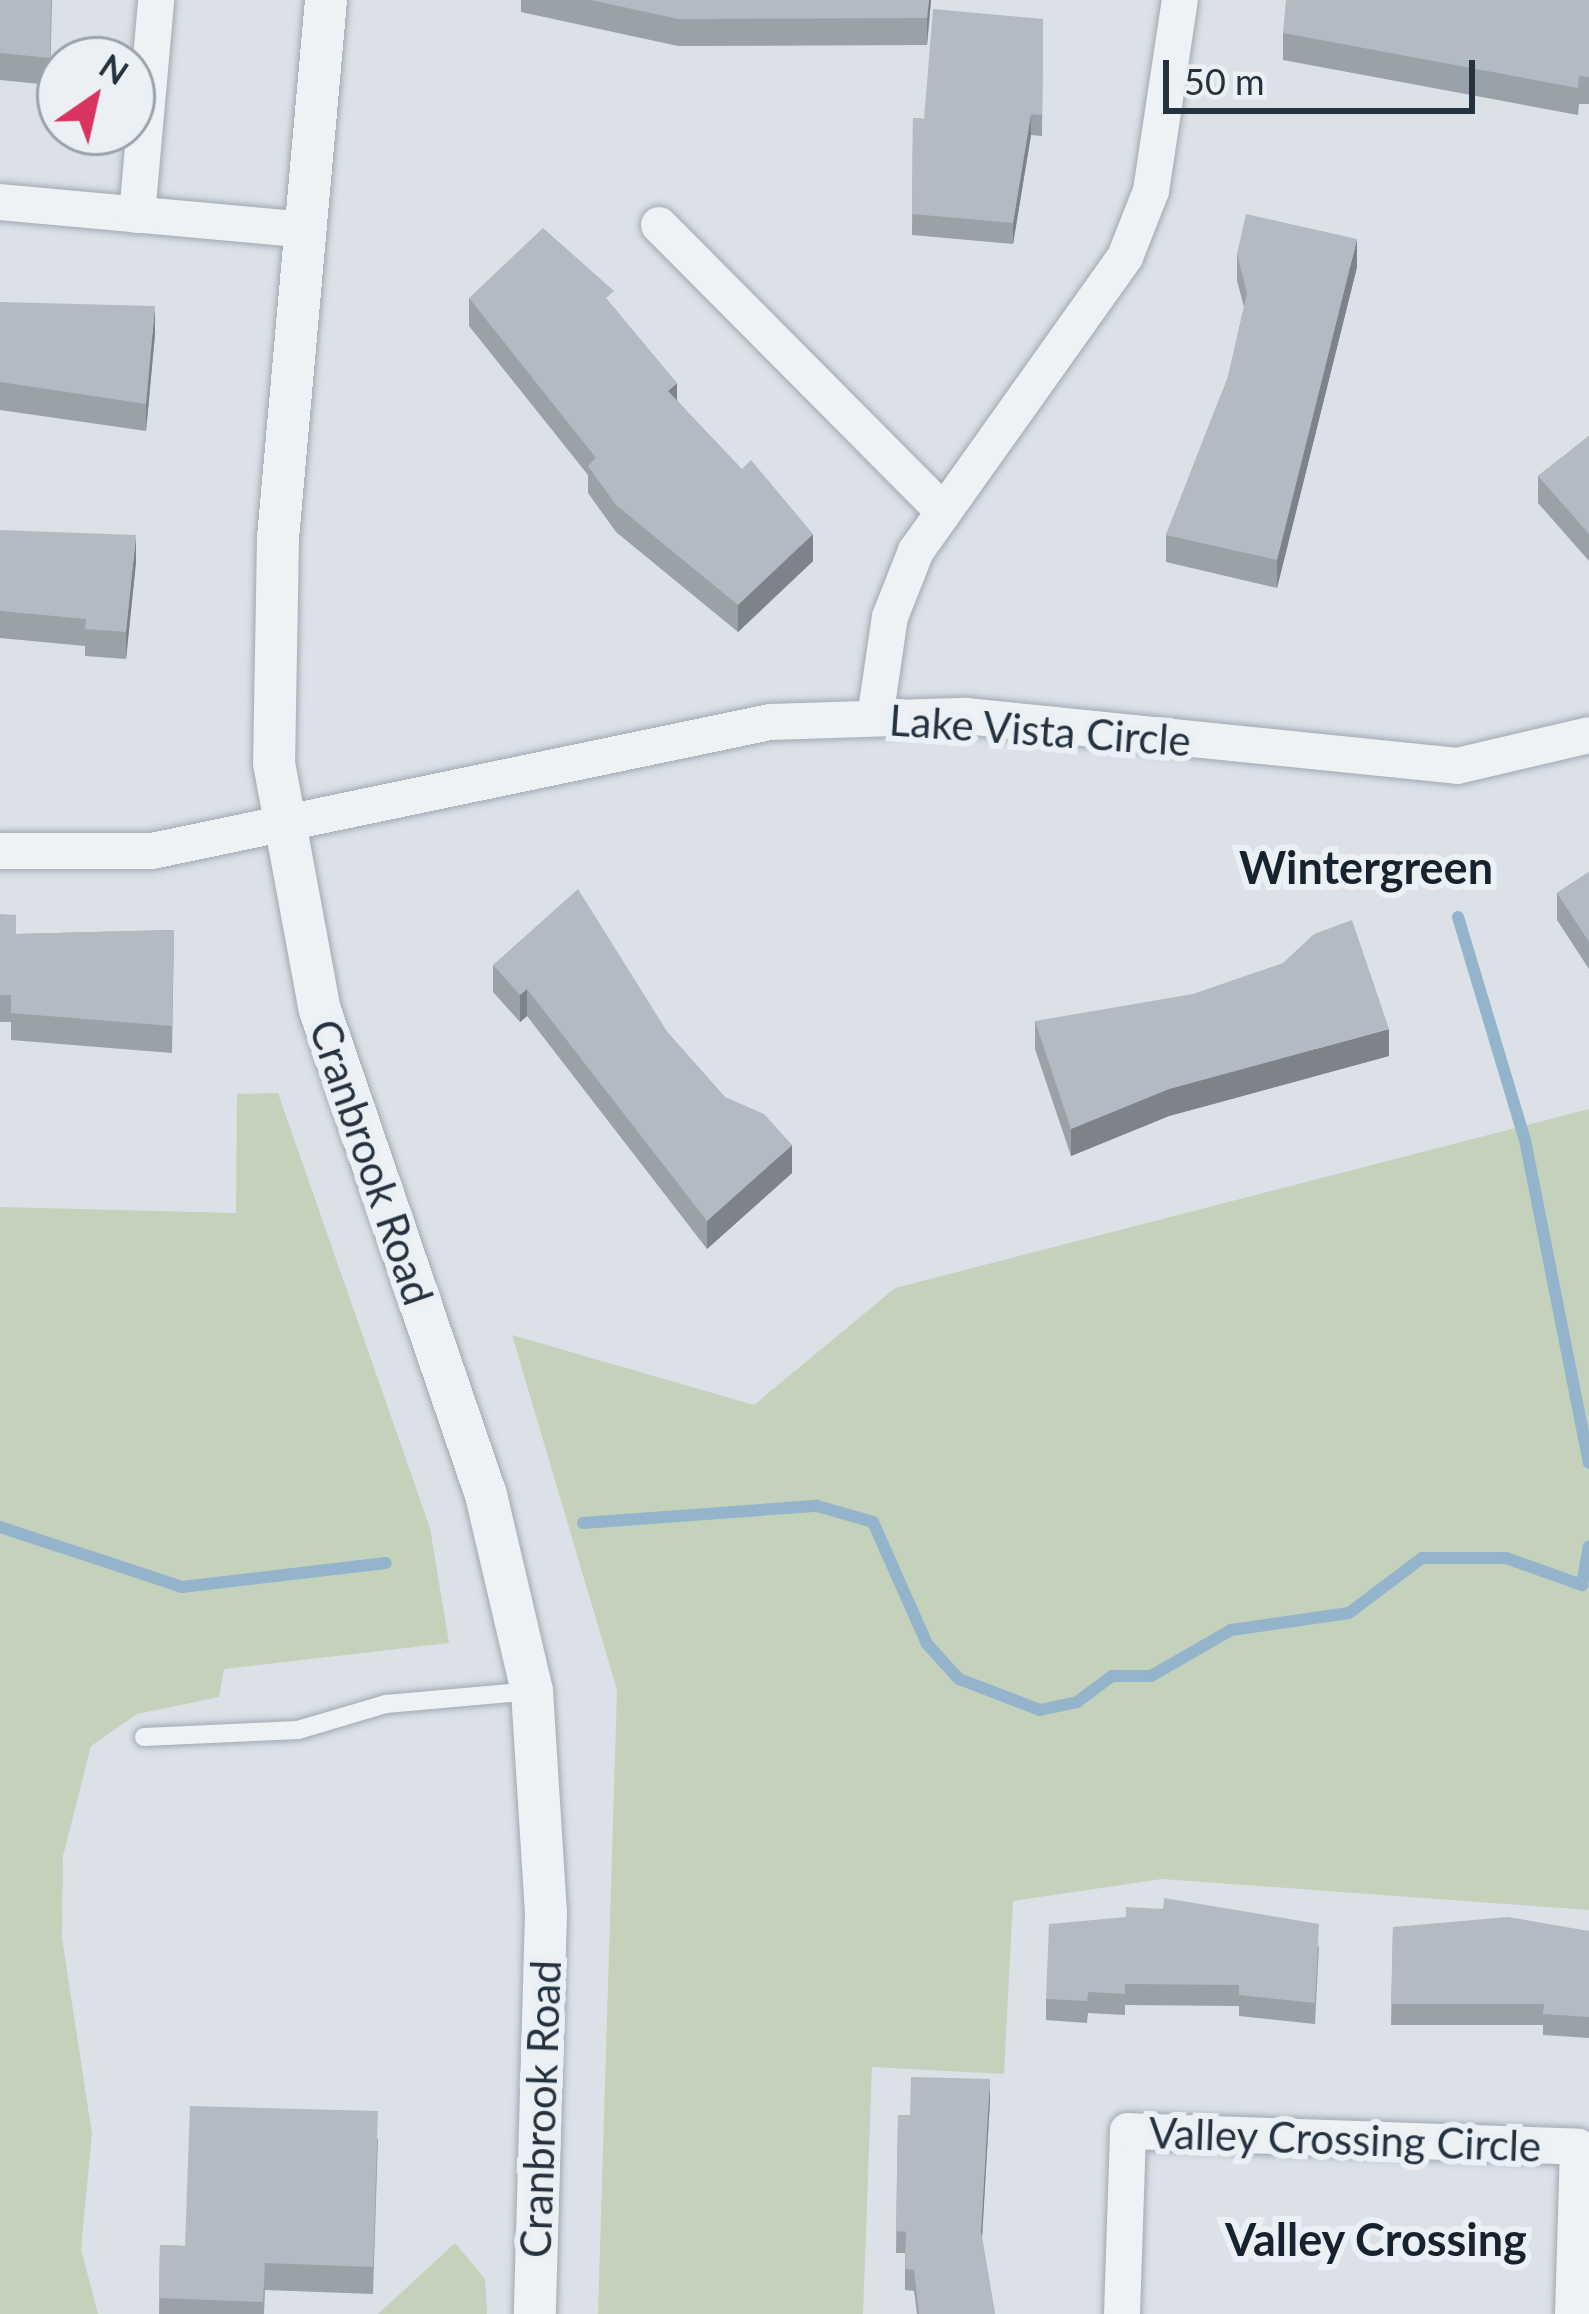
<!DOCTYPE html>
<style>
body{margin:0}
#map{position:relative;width:1589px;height:2314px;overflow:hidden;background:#dbe1e7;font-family:Lato,sans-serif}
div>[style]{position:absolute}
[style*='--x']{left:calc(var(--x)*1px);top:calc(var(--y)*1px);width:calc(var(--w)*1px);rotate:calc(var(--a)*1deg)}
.green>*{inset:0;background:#c4d2bc}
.stream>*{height:12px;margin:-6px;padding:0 6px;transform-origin:6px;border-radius:6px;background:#93b4cb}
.roads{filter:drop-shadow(0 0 3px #a0a9b1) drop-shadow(0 0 3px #a0a9b1)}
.service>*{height:18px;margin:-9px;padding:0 9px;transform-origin:9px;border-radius:9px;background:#eef2f5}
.minor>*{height:36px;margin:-18px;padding:0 18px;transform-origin:18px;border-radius:18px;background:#eef2f5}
.tertiary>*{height:42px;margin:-21px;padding:0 21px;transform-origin:21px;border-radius:21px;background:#eef2f5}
.wall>*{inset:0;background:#99a1a9}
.shaded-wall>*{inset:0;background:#7d8389}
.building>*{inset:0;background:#b2bbc4}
span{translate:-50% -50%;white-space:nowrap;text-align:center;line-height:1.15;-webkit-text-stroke:12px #ebf0f5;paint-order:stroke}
.street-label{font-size:42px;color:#24313f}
.neighbourhood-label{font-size:45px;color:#17222f;font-weight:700}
.north{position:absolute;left:36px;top:36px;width:120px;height:120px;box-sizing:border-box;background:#ebf0f5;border:3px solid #9ba4ac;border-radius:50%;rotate:34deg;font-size:33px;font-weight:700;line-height:48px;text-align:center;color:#24313f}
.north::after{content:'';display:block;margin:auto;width:42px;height:54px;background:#d9335f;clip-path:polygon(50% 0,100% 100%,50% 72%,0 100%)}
.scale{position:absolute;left:1163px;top:60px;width:312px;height:54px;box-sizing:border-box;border:6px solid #24313f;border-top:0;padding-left:15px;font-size:36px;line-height:42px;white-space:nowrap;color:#24313f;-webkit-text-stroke:9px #ebf0f5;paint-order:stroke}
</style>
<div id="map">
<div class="green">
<i style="clip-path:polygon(278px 1093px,430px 1528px,449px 1643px,224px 1669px,219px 1697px,137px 1714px,91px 1746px,63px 1856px,62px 1938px,92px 2134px,81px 2249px,98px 2314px,0 2314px,0 1207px,236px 1213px,237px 1094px)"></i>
<i style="clip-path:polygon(1589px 1109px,1589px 1910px,1162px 1879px,1013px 1901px,1004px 2074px,872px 2067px,863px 2314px,598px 2314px,617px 1690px,512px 1335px,754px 1405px,895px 1288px)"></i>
<i style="clip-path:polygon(455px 2243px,485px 2279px,487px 2314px,378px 2314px)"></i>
</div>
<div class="stream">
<i style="--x:1458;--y:917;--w:233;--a:73.3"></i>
<i style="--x:1525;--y:1140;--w:329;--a:78.8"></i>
<i style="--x:583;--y:1523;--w:235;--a:-4.2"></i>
<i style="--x:817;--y:1506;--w:58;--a:15.9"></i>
<i style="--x:873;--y:1522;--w:133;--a:66.1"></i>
<i style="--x:927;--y:1644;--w:47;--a:47.6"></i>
<i style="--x:959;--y:1679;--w:87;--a:20.9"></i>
<i style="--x:1040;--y:1710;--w:38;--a:-12"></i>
<i style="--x:1077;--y:1702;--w:44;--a:-36.6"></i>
<i style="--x:1112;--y:1676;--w:39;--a:0"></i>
<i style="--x:1151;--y:1676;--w:92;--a:-29.9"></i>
<i style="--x:1231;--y:1630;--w:119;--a:-8.2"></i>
<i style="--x:1349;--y:1613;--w:91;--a:-37"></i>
<i style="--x:1422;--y:1558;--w:84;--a:0"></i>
<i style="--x:1506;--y:1558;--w:81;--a:19.6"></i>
<i style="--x:1582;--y:1585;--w:39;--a:-80"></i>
<i style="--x:0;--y:1527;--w:192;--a:18.2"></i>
<i style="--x:182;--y:1587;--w:205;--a:-6.7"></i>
</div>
<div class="roads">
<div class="service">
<i style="--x:144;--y:1737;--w:154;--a:-2.6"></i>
<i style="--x:298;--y:1730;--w:92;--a:-16.5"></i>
<i style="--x:386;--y:1704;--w:147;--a:-5.1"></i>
</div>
<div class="minor">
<i style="--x:0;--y:202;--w:306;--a:5.2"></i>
<i style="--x:137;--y:215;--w:216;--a:-84.9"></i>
<i style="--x:659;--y:225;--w:399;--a:45.2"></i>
<i style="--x:875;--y:718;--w:102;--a:-81.6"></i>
<i style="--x:890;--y:617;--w:71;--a:-68.5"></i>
<i style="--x:916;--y:551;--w:361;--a:-54.6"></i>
<i style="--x:1125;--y:257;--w:71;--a:-68.5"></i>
<i style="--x:1151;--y:191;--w:193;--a:-81.4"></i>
<i style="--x:0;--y:851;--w:152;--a:0"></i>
<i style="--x:152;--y:851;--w:631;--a:-11.79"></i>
<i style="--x:770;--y:722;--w:196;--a:-1.8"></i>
<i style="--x:966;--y:716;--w:494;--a:5.8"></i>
<i style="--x:1457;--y:766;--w:136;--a:-13.2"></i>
<i style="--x:1122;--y:2314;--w:183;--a:-88.1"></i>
<i style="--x:1128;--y:2131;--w:450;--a:2"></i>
<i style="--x:1578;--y:2147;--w:167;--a:91.7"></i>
</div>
<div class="tertiary">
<i style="--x:326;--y:0;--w:540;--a:95.1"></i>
<i style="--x:278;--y:538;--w:225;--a:91"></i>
<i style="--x:274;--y:763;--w:251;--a:79.5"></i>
<i style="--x:320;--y:1010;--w:513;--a:71.11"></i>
<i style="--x:486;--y:1495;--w:201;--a:76.8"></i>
<i style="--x:532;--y:1691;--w:222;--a:86.4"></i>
<i style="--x:546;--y:1913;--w:401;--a:91.6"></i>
</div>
</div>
<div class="wall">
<i style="clip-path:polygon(0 0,52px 0,50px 85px,0 80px)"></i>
<i style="clip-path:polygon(521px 0,931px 0,927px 45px,678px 46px,521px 12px)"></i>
<i style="clip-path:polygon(1589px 0,1589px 104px,1579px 104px,1578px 115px,1283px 60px,1283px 33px)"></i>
<i style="clip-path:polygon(1043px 19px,1042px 136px,1031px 135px,1013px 244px,912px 235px,913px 118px,924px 119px)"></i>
<i style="clip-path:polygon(1237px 254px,1357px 267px,1277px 588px,1166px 562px,1166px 535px,1228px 377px,1244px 307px,1237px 281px)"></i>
<i style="clip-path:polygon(469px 298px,614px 307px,677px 400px,813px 561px,738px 632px,616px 532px,588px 493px,588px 475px,469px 326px)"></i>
<i style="clip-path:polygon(0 302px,155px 334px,146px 431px,0 410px)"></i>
<i style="clip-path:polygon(1589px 436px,1589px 561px,1538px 503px,1538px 476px)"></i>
<i style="clip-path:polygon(0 530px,136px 562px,126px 659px,85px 656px,85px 646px,0 638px)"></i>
<i style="clip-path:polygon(1589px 872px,1589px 969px,1557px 920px,1557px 893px)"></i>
<i style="clip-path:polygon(0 914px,16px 934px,174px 930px,172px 1053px,11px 1040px,11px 1022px,0 1022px)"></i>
<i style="clip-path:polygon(493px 965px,668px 1033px,792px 1173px,707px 1249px,527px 1016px,520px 1022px,493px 992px)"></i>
<i style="clip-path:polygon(1035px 1021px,1389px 1056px,1169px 1116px,1071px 1156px,1035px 1049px)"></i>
<i style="clip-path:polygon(1393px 1927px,1589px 1931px,1589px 2038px,1543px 2035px,1543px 2025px,1391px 2025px)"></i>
<i style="clip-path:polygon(1319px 1946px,1315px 2024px,1239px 2016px,1239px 2006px,1125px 2005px,1125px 2015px,1088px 2013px,1087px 2023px,1046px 2020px,1046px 1999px)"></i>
<i style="clip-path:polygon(990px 2100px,982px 2238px,995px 2314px,917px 2314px,914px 2291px,905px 2290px,905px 2253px,896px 2253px,898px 2115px,910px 2115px)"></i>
<i style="clip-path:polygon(378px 2139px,373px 2294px,265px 2290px,264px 2314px,159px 2314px,160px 2245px,185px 2246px)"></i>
</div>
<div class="shaded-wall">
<i style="clip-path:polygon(929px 0,931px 0,927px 45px,927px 18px)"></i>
<i style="clip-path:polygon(1031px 114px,1031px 135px,1013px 244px,1013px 223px)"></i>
<i style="clip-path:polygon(1357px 239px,1357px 267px,1277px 588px,1277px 560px)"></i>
<i style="clip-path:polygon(155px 306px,155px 334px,146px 431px,146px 404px)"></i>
<i style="clip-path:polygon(677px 383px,677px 410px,668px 391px)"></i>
<i style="clip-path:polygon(813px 534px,813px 561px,738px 632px,738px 605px)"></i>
<i style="clip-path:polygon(136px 535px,136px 562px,126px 659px,126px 632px)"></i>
<i style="clip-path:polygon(527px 989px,527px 1016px,520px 1022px,520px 995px)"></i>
<i style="clip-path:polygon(1389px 1029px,1389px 1056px,1169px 1116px,1071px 1156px,1071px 1129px,1169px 1089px)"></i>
<i style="clip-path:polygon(792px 1145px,792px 1173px,707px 1249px,707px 1221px)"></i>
<i style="clip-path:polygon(990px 2079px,990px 2100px,981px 2254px,981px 2232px)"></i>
</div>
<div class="building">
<i style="clip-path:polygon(0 0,51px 0,50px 58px,0 53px)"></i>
<i style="clip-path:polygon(591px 0,929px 0,927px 18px,678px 19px)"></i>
<i style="clip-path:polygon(1286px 0,1589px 0,1589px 77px,1579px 76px,1578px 88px,1283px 33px)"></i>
<i style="clip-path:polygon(933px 9px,1043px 19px,1042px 115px,1031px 114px,1013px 223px,912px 214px,913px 118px,924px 119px)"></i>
<i style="clip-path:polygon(1246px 214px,1357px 239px,1277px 560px,1166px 535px,1228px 377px,1247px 293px,1237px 254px)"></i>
<i style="clip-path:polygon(543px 228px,614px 291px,606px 298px,677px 383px,668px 391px,742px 469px,751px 460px,813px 534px,738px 605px,616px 505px,588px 466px,596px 458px,469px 298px)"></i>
<i style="clip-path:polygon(0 302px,155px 306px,146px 404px,0 382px)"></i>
<i style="clip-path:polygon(1589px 436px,1589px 534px,1538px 476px)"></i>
<i style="clip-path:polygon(0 530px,136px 535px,126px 632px,85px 629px,86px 619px,0 611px)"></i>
<i style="clip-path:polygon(1589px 872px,1589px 942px,1557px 893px)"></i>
<i style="clip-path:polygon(578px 889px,668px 1033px,725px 1097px,764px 1114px,792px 1145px,707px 1221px,527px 989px,520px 995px,493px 965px)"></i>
<i style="clip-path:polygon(0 914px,16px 915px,16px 934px,174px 930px,172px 1026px,11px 1013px,11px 995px,0 995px)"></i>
<i style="clip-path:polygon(1352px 920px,1389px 1029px,1169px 1089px,1071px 1129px,1035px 1021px,1193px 994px,1283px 963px,1314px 934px)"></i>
<i style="clip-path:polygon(1164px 1898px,1319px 1924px,1315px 2003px,1239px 1995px,1239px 1985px,1125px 1984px,1125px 1994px,1088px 1992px,1087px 2001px,1046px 1999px,1049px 1924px,1126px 1917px,1126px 1907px,1163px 1909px)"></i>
<i style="clip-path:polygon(1508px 1917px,1589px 1931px,1589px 2017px,1543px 2014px,1544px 2004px,1391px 2004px,1393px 1927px)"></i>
<i style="clip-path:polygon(911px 2077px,990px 2079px,981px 2232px,995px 2314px,919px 2314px,914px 2270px,905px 2269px,906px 2232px,896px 2231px,898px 2115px,910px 2115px)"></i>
<i style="clip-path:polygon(190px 2106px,378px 2111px,373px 2267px,265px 2263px,263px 2302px,159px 2298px,160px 2245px,185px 2246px)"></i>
</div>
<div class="street-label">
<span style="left:1040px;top:730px;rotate:4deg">Lake Vista Circle</span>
<span style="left:372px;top:1162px;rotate:71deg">Cranbrook Road</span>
<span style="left:540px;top:2109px;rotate:-88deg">Cranbrook Road</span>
<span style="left:1345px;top:2139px;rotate:2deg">Valley Crossing Circle</span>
</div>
<div class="neighbourhood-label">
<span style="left:1366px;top:868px">Wintergreen</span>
<span style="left:1376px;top:2240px">Valley Crossing</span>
</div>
<div class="north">N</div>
<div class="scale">50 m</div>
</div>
